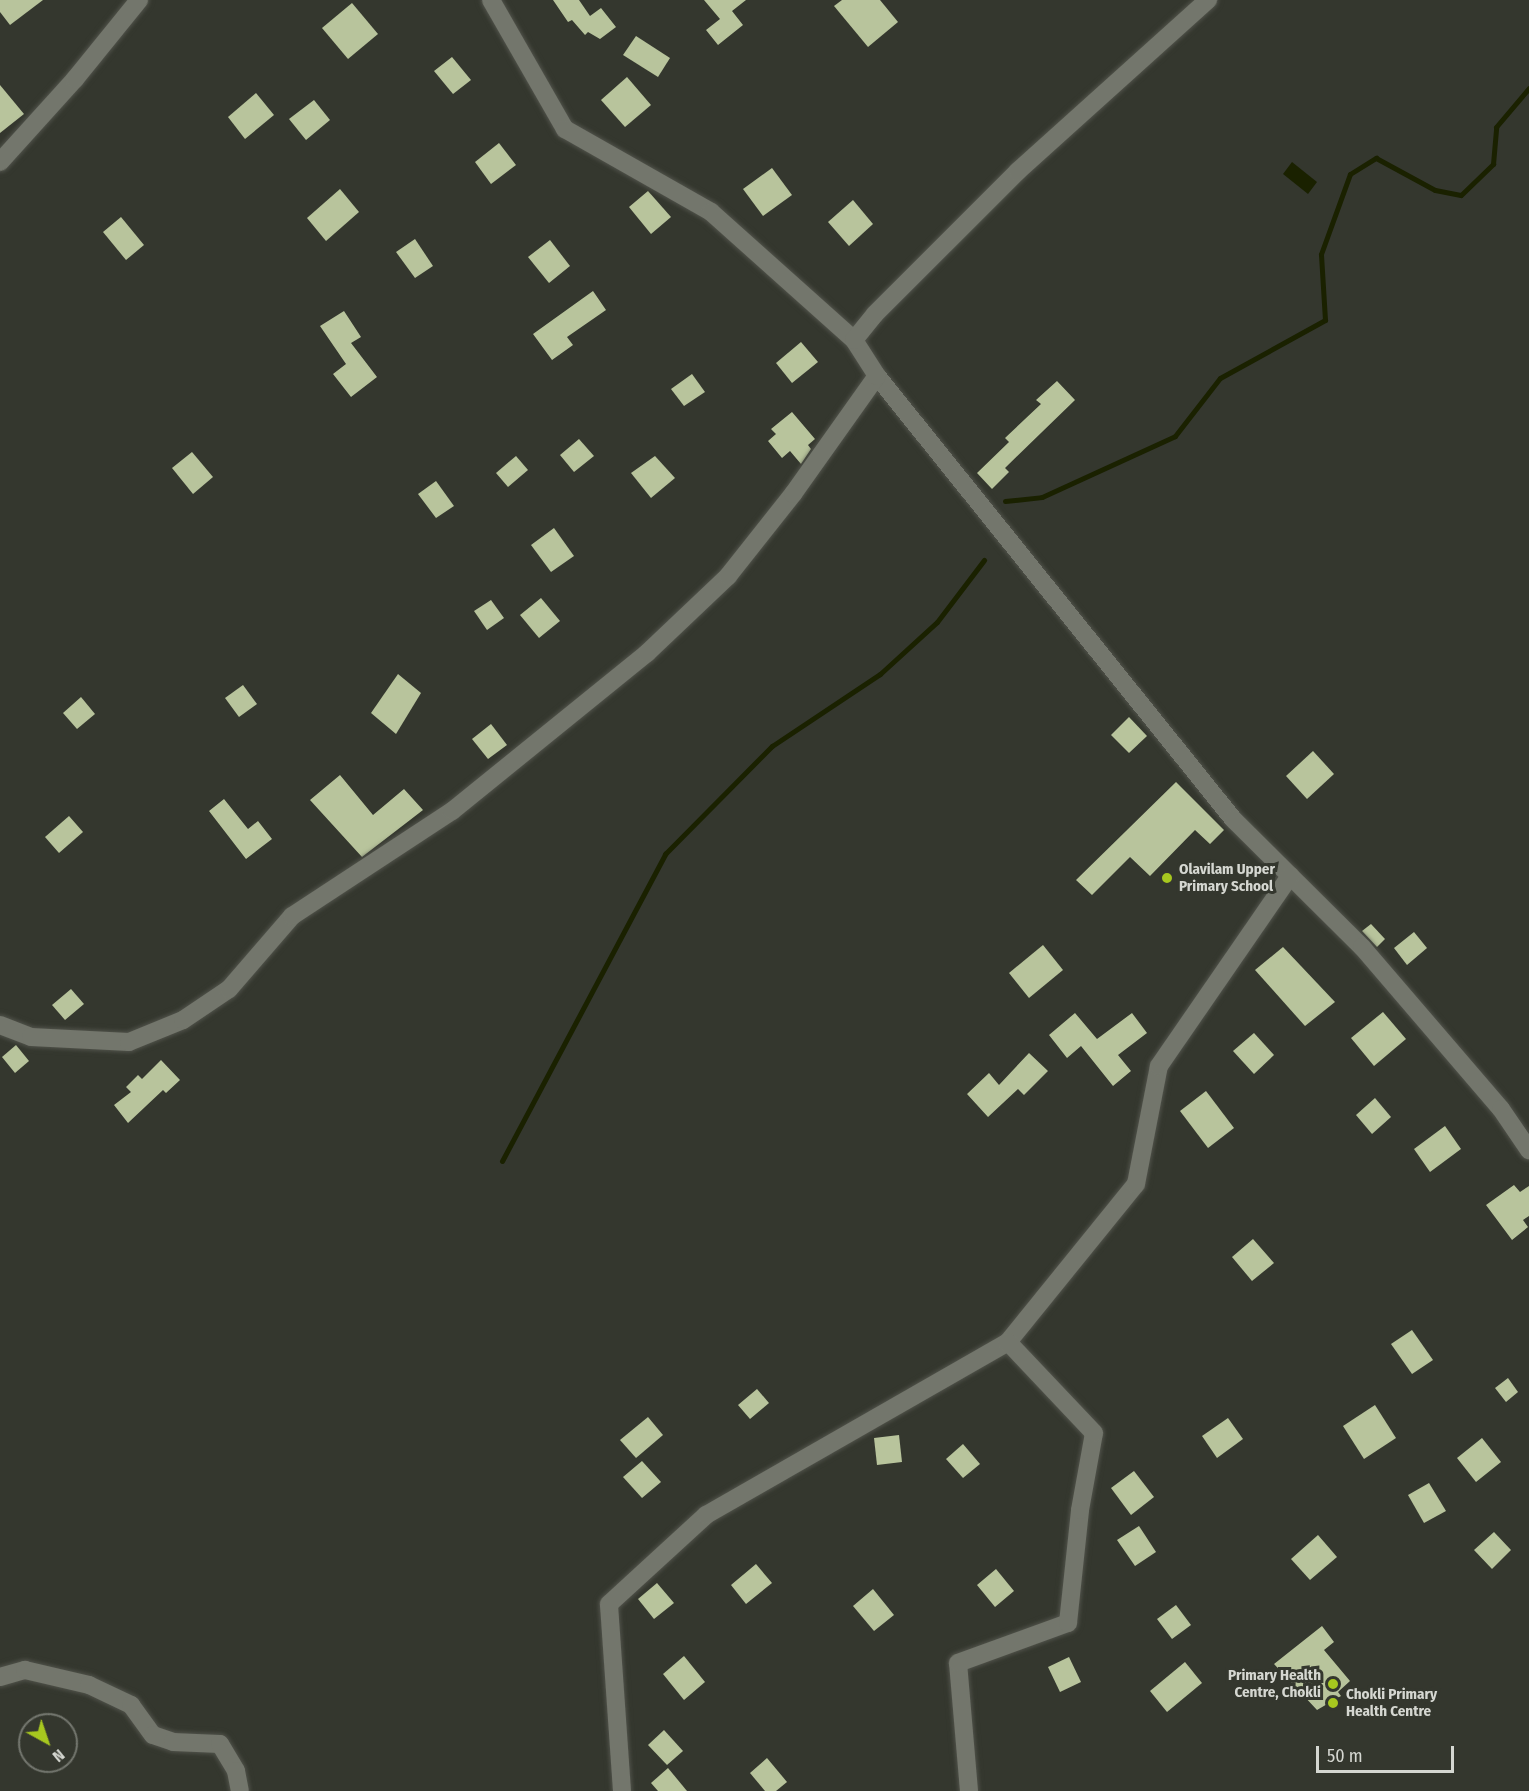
<!DOCTYPE html>
<style>
body{margin:0}
#map{position:relative;width:1529px;height:1791px;overflow:hidden;background:#34372e;font-family:"Fira Sans Condensed",sans-serif}
div>[style]{position:absolute}
[style*='--x']{left:calc(var(--x)*1px);top:calc(var(--y)*1px);width:calc(var(--w)*1px);rotate:calc(var(--a)*1deg)}
.water>*{inset:0;background:#1a2100}
.stream>*{height:5px;margin:-2.5px;padding:0 2.5px;transform-origin:2.5px;border-radius:2.5px;background:#1a2100}
.building>*{inset:0;background:#b8c49c}
.roads{filter:drop-shadow(0 0 2px #50524a) drop-shadow(0 0 2px #50524a)}
.street>*{height:18px;margin:-9px;padding:0 9px;transform-origin:9px;border-radius:9px;background:#73766c}
.dots>*{width:16px;height:16px;translate:-50% -50%;box-sizing:border-box;border:3px solid #34372e;border-radius:50%}
span{translate:-50% -50%;white-space:nowrap;text-align:center;line-height:1.15;-webkit-text-stroke:6px #34372e;paint-order:stroke}
.poi-label{font-size:15px;color:#d5d7d1;font-weight:700}
.left{translate:0 -50%;text-align:left}
.right{translate:-100% -50%;text-align:right}
.north{position:absolute;left:18px;top:1713px;width:60px;height:60px;box-sizing:border-box;background:#34372e;border:2px solid #74776f;border-radius:50%;rotate:140deg;font-size:16px;font-weight:700;line-height:24px;text-align:center;color:#d5d7d1}
.north::after{content:'';display:block;margin:auto;width:21px;height:27px;background:#a7c81f;clip-path:polygon(50% 0,100% 100%,50% 72%,0 100%)}
.scale{position:absolute;left:1316px;top:1746px;width:138px;height:27px;box-sizing:border-box;border:3px solid #d5d7d1;border-top:0;padding-left:8px;font-size:18px;line-height:21px;white-space:nowrap;color:#d5d7d1;-webkit-text-stroke:4px #34372e;paint-order:stroke}
</style>
<div id="map">
<div class="water">
<i style="clip-path:polygon(1292px 162px,1317px 182px,1308px 194px,1283px 174px)"></i>
</div>
<div class="stream">
<i style="--x:1005;--y:501;--w:37;--a:-6"></i>
<i style="--x:1042;--y:497;--w:146;--a:-24.6"></i>
<i style="--x:1175;--y:436;--w:73;--a:-52.2"></i>
<i style="--x:1220;--y:378;--w:120;--a:-28.9"></i>
<i style="--x:1325;--y:320;--w:66;--a:-93.5"></i>
<i style="--x:1321;--y:254;--w:85;--a:-70.1"></i>
<i style="--x:1350;--y:174;--w:31;--a:-32"></i>
<i style="--x:1376;--y:158;--w:67;--a:28.5"></i>
<i style="--x:1435;--y:190;--w:26;--a:11"></i>
<i style="--x:1461;--y:195;--w:45;--a:-44.1"></i>
<i style="--x:1493;--y:164;--w:37;--a:-85"></i>
<i style="--x:1496;--y:127;--w:51;--a:-49.8"></i>
<i style="--x:502;--y:1161;--w:348;--a:-62"></i>
<i style="--x:665;--y:854;--w:152;--a:-45.3"></i>
<i style="--x:772;--y:746;--w:130;--a:-33.7"></i>
<i style="--x:880;--y:674;--w:77;--a:-42.4"></i>
<i style="--x:937;--y:622;--w:78;--a:-52.8"></i>
</div>
<div class="building">
<i style="clip-path:polygon(0 0,43px 0,10px 25px,0 12px)"></i>
<i style="clip-path:polygon(553px 0,579px 0,590px 16px,601px 8px,616px 27px,600px 39px,588px 32px,585px 35px,572px 20px,568px 22px)"></i>
<i style="clip-path:polygon(704px 0,746px 0,732px 11px,743px 25px,718px 45px,706px 30px,720px 19px)"></i>
<i style="clip-path:polygon(842px 0,880px 0,898px 22px,868px 47px,834px 6px)"></i>
<i style="clip-path:polygon(352px 3px,378px 34px,348px 59px,322px 28px)"></i>
<i style="clip-path:polygon(636px 36px,670px 58px,658px 77px,623px 55px)"></i>
<i style="clip-path:polygon(452px 57px,471px 80px,453px 94px,434px 71px)"></i>
<i style="clip-path:polygon(627px 77px,651px 105px,625px 127px,601px 100px)"></i>
<i style="clip-path:polygon(0 85px,24px 114px,0 133px)"></i>
<i style="clip-path:polygon(256px 93px,274px 115px,245px 139px,228px 117px)"></i>
<i style="clip-path:polygon(314px 100px,330px 120px,306px 140px,289px 119px)"></i>
<i style="clip-path:polygon(499px 143px,516px 165px,491px 184px,475px 162px)"></i>
<i style="clip-path:polygon(772px 168px,792px 195px,763px 216px,743px 189px)"></i>
<i style="clip-path:polygon(340px 189px,359px 212px,326px 241px,307px 218px)"></i>
<i style="clip-path:polygon(648px 191px,671px 217px,651px 234px,629px 207px)"></i>
<i style="clip-path:polygon(853px 200px,873px 224px,849px 246px,828px 222px)"></i>
<i style="clip-path:polygon(121px 217px,144px 245px,126px 260px,103px 232px)"></i>
<i style="clip-path:polygon(415px 239px,433px 266px,415px 278px,396px 252px)"></i>
<i style="clip-path:polygon(550px 240px,570px 266px,549px 283px,528px 257px)"></i>
<i style="clip-path:polygon(593px 291px,606px 310px,567px 337px,573px 345px,552px 360px,533px 334px)"></i>
<i style="clip-path:polygon(344px 311px,361px 337px,351px 343px,377px 377px,351px 397px,333px 374px,346px 364px,320px 326px)"></i>
<i style="clip-path:polygon(801px 342px,818px 362px,792px 383px,776px 363px)"></i>
<i style="clip-path:polygon(692px 374px,705px 392px,684px 406px,671px 389px)"></i>
<i style="clip-path:polygon(1057px 381px,1075px 400px,1005px 468px,1009px 472px,992px 489px,977px 473px,1009px 442px,1005px 438px,1041px 404px,1036px 400px)"></i>
<i style="clip-path:polygon(792px 412px,815px 439px,808px 445px,811px 449px,801px 464px,790px 451px,782px 458px,768px 441px,776px 434px,771px 429px)"></i>
<i style="clip-path:polygon(579px 439px,594px 456px,574px 472px,560px 455px)"></i>
<i style="clip-path:polygon(192px 452px,213px 477px,193px 494px,172px 468px)"></i>
<i style="clip-path:polygon(516px 456px,528px 470px,508px 487px,496px 473px)"></i>
<i style="clip-path:polygon(655px 456px,675px 478px,651px 498px,631px 473px)"></i>
<i style="clip-path:polygon(436px 481px,454px 506px,436px 518px,418px 494px)"></i>
<i style="clip-path:polygon(554px 528px,574px 556px,551px 572px,531px 545px)"></i>
<i style="clip-path:polygon(541px 598px,560px 621px,539px 638px,520px 615px)"></i>
<i style="clip-path:polygon(491px 600px,504px 618px,487px 630px,474px 611px)"></i>
<i style="clip-path:polygon(398px 674px,421px 693px,396px 734px,371px 713px)"></i>
<i style="clip-path:polygon(243px 685px,257px 704px,239px 717px,225px 698px)"></i>
<i style="clip-path:polygon(81px 697px,95px 714px,77px 729px,63px 713px)"></i>
<i style="clip-path:polygon(1129px 717px,1147px 736px,1129px 753px,1111px 735px)"></i>
<i style="clip-path:polygon(491px 724px,507px 745px,488px 759px,472px 739px)"></i>
<i style="clip-path:polygon(1313px 751px,1334px 774px,1307px 799px,1286px 776px)"></i>
<i style="clip-path:polygon(340px 775px,373px 815px,404px 789px,423px 810px,362px 857px,310px 800px)"></i>
<i style="clip-path:polygon(1176px 782px,1224px 830px,1210px 844px,1195px 830px,1150px 876px,1130px 857px,1092px 895px,1076px 880px)"></i>
<i style="clip-path:polygon(224px 799px,248px 829px,258px 821px,272px 839px,246px 859px,209px 811px)"></i>
<i style="clip-path:polygon(69px 816px,83px 832px,59px 853px,45px 837px)"></i>
<i style="clip-path:polygon(1371px 924px,1385px 939px,1377px 947px,1362px 931px)"></i>
<i style="clip-path:polygon(1414px 932px,1427px 948px,1407px 965px,1394px 948px)"></i>
<i style="clip-path:polygon(1043px 945px,1063px 970px,1029px 998px,1009px 973px)"></i>
<i style="clip-path:polygon(1283px 947px,1335px 1002px,1305px 1026px,1255px 970px)"></i>
<i style="clip-path:polygon(71px 989px,84px 1004px,65px 1020px,52px 1005px)"></i>
<i style="clip-path:polygon(1383px 1012px,1406px 1039px,1374px 1066px,1351px 1038px)"></i>
<i style="clip-path:polygon(1075px 1013px,1097px 1039px,1132px 1013px,1147px 1033px,1118px 1055px,1131px 1071px,1113px 1086px,1081px 1046px,1067px 1058px,1049px 1035px)"></i>
<i style="clip-path:polygon(1254px 1033px,1274px 1055px,1254px 1074px,1233px 1051px)"></i>
<i style="clip-path:polygon(16px 1045px,29px 1061px,15px 1073px,2px 1057px)"></i>
<i style="clip-path:polygon(1029px 1053px,1048px 1071px,1024px 1095px,1018px 1089px,988px 1117px,967px 1094px,989px 1073px,999px 1085px)"></i>
<i style="clip-path:polygon(161px 1060px,180px 1080px,166px 1093px,163px 1090px,128px 1123px,114px 1105px,131px 1092px,126px 1087px,138px 1075px,142px 1079px)"></i>
<i style="clip-path:polygon(1206px 1091px,1234px 1128px,1208px 1148px,1180px 1111px)"></i>
<i style="clip-path:polygon(1375px 1098px,1391px 1117px,1372px 1134px,1356px 1115px)"></i>
<i style="clip-path:polygon(1445px 1126px,1461px 1149px,1430px 1172px,1414px 1149px)"></i>
<i style="clip-path:polygon(1514px 1185px,1520px 1192px,1529px 1186px,1529px 1216px,1523px 1220px,1528px 1227px,1512px 1240px,1486px 1205px)"></i>
<i style="clip-path:polygon(1253px 1239px,1274px 1263px,1252px 1281px,1232px 1257px)"></i>
<i style="clip-path:polygon(1412px 1330px,1433px 1360px,1412px 1374px,1391px 1344px)"></i>
<i style="clip-path:polygon(1508px 1378px,1518px 1392px,1506px 1402px,1495px 1388px)"></i>
<i style="clip-path:polygon(757px 1389px,769px 1403px,750px 1419px,738px 1405px)"></i>
<i style="clip-path:polygon(1375px 1405px,1396px 1438px,1364px 1459px,1343px 1426px)"></i>
<i style="clip-path:polygon(648px 1417px,663px 1435px,636px 1458px,620px 1440px)"></i>
<i style="clip-path:polygon(1228px 1418px,1243px 1439px,1217px 1458px,1202px 1436px)"></i>
<i style="clip-path:polygon(899px 1435px,902px 1462px,877px 1465px,874px 1438px)"></i>
<i style="clip-path:polygon(1482px 1438px,1501px 1462px,1476px 1482px,1457px 1458px)"></i>
<i style="clip-path:polygon(963px 1444px,980px 1464px,963px 1478px,946px 1459px)"></i>
<i style="clip-path:polygon(642px 1461px,661px 1482px,642px 1498px,623px 1477px)"></i>
<i style="clip-path:polygon(1134px 1471px,1154px 1497px,1131px 1515px,1111px 1488px)"></i>
<i style="clip-path:polygon(1429px 1483px,1446px 1511px,1424px 1523px,1408px 1495px)"></i>
<i style="clip-path:polygon(1139px 1526px,1156px 1552px,1135px 1566px,1117px 1540px)"></i>
<i style="clip-path:polygon(1494px 1532px,1511px 1550px,1492px 1569px,1474px 1550px)"></i>
<i style="clip-path:polygon(1318px 1535px,1337px 1557px,1310px 1580px,1291px 1559px)"></i>
<i style="clip-path:polygon(756px 1564px,772px 1583px,746px 1604px,731px 1585px)"></i>
<i style="clip-path:polygon(996px 1569px,1014px 1591px,995px 1607px,977px 1585px)"></i>
<i style="clip-path:polygon(657px 1583px,674px 1603px,654px 1619px,638px 1599px)"></i>
<i style="clip-path:polygon(873px 1589px,894px 1615px,874px 1631px,853px 1606px)"></i>
<i style="clip-path:polygon(1176px 1605px,1191px 1625px,1172px 1639px,1157px 1619px)"></i>
<i style="clip-path:polygon(1322px 1626px,1334px 1642px,1324px 1650px,1350px 1681px,1338px 1692px,1341px 1696px,1317px 1710px,1274px 1664px)"></i>
<i style="clip-path:polygon(684px 1656px,705px 1682px,684px 1700px,663px 1674px)"></i>
<i style="clip-path:polygon(1069px 1657px,1081px 1682px,1060px 1692px,1048px 1667px)"></i>
<i style="clip-path:polygon(1185px 1662px,1202px 1683px,1167px 1712px,1150px 1691px)"></i>
<i style="clip-path:polygon(664px 1730px,683px 1751px,667px 1765px,648px 1745px)"></i>
<i style="clip-path:polygon(767px 1758px,787px 1782px,776px 1791px,765px 1791px,750px 1773px)"></i>
<i style="clip-path:polygon(668px 1768px,687px 1791px,658px 1791px,651px 1783px)"></i>
</div>
<div class="roads">
<div class="street">
<i style="--x:491;--y:0;--w:149;--a:60.2"></i>
<i style="--x:565;--y:129;--w:168;--a:29.6"></i>
<i style="--x:711;--y:212;--w:192;--a:41.8"></i>
<i style="--x:0;--y:162;--w:112;--a:-47.9"></i>
<i style="--x:75;--y:79;--w:102;--a:-51"></i>
<i style="--x:877;--y:376;--w:568;--a:51.21"></i>
<i style="--x:1233;--y:819;--w:182;--a:44.8"></i>
<i style="--x:1362;--y:947;--w:213;--a:49.4"></i>
<i style="--x:1501;--y:1109;--w:50;--a:55.7"></i>
<i style="--x:0;--y:1025;--w:33;--a:21"></i>
<i style="--x:31;--y:1037;--w:98;--a:2.9"></i>
<i style="--x:129;--y:1042;--w:58;--a:-22.2"></i>
<i style="--x:183;--y:1020;--w:55;--a:-34"></i>
<i style="--x:229;--y:989;--w:96;--a:-49.2"></i>
<i style="--x:292;--y:916;--w:191;--a:-33.3"></i>
<i style="--x:452;--y:811;--w:251;--a:-39"></i>
<i style="--x:647;--y:653;--w:112;--a:-43.5"></i>
<i style="--x:728;--y:576;--w:105;--a:-51.6"></i>
<i style="--x:793;--y:494;--w:145;--a:-54.6"></i>
<i style="--x:877;--y:376;--w:43;--a:-122.6"></i>
<i style="--x:854;--y:340;--w:33;--a:-51"></i>
<i style="--x:875;--y:314;--w:202;--a:-45"></i>
<i style="--x:1018;--y:171;--w:256;--a:-42"></i>
<i style="--x:0;--y:1677;--w:26;--a:-16"></i>
<i style="--x:25;--y:1670;--w:66;--a:13.2"></i>
<i style="--x:89;--y:1685;--w:47;--a:25.5"></i>
<i style="--x:131;--y:1705;--w:37;--a:54"></i>
<i style="--x:153;--y:1735;--w:21;--a:19"></i>
<i style="--x:173;--y:1742;--w:47;--a:2.4"></i>
<i style="--x:220;--y:1744;--w:31;--a:59"></i>
<i style="--x:236;--y:1771;--w:20;--a:79"></i>
<i style="--x:622;--y:1791;--w:187;--a:-94"></i>
<i style="--x:609;--y:1604;--w:132;--a:-42.5"></i>
<i style="--x:706;--y:1515;--w:348;--a:-29.8"></i>
<i style="--x:1008;--y:1342;--w:203;--a:-51"></i>
<i style="--x:1136;--y:1184;--w:120;--a:-79"></i>
<i style="--x:1159;--y:1066;--w:231;--a:-55.4"></i>
<i style="--x:969;--y:1791;--w:128;--a:-94.9"></i>
<i style="--x:958;--y:1663;--w:117;--a:-20"></i>
<i style="--x:1068;--y:1623;--w:114;--a:-83.9"></i>
<i style="--x:1080;--y:1510;--w:78;--a:-79.7"></i>
<i style="--x:1094;--y:1433;--w:125;--a:-133.4"></i>
</div>
</div>
<div class="dots">
<i style="left:1167px;top:878px;background:#a7c81f"></i>
<i style="left:1333px;top:1684px;background:#a7c81f"></i>
<i style="left:1333px;top:1703px;background:#a7c81f"></i>
</div>
<div class="poi-label">
<span class="left" style="left:1179px;top:878px">Olavilam Upper<br>Primary School</span>
<span class="right" style="left:1321px;top:1684px">Primary Health<br>Centre, Chokli</span>
<span class="left" style="left:1346px;top:1703px">Chokli Primary<br>Health Centre</span>
</div>
<div class="north">N</div>
<div class="scale">50 m</div>
</div>
